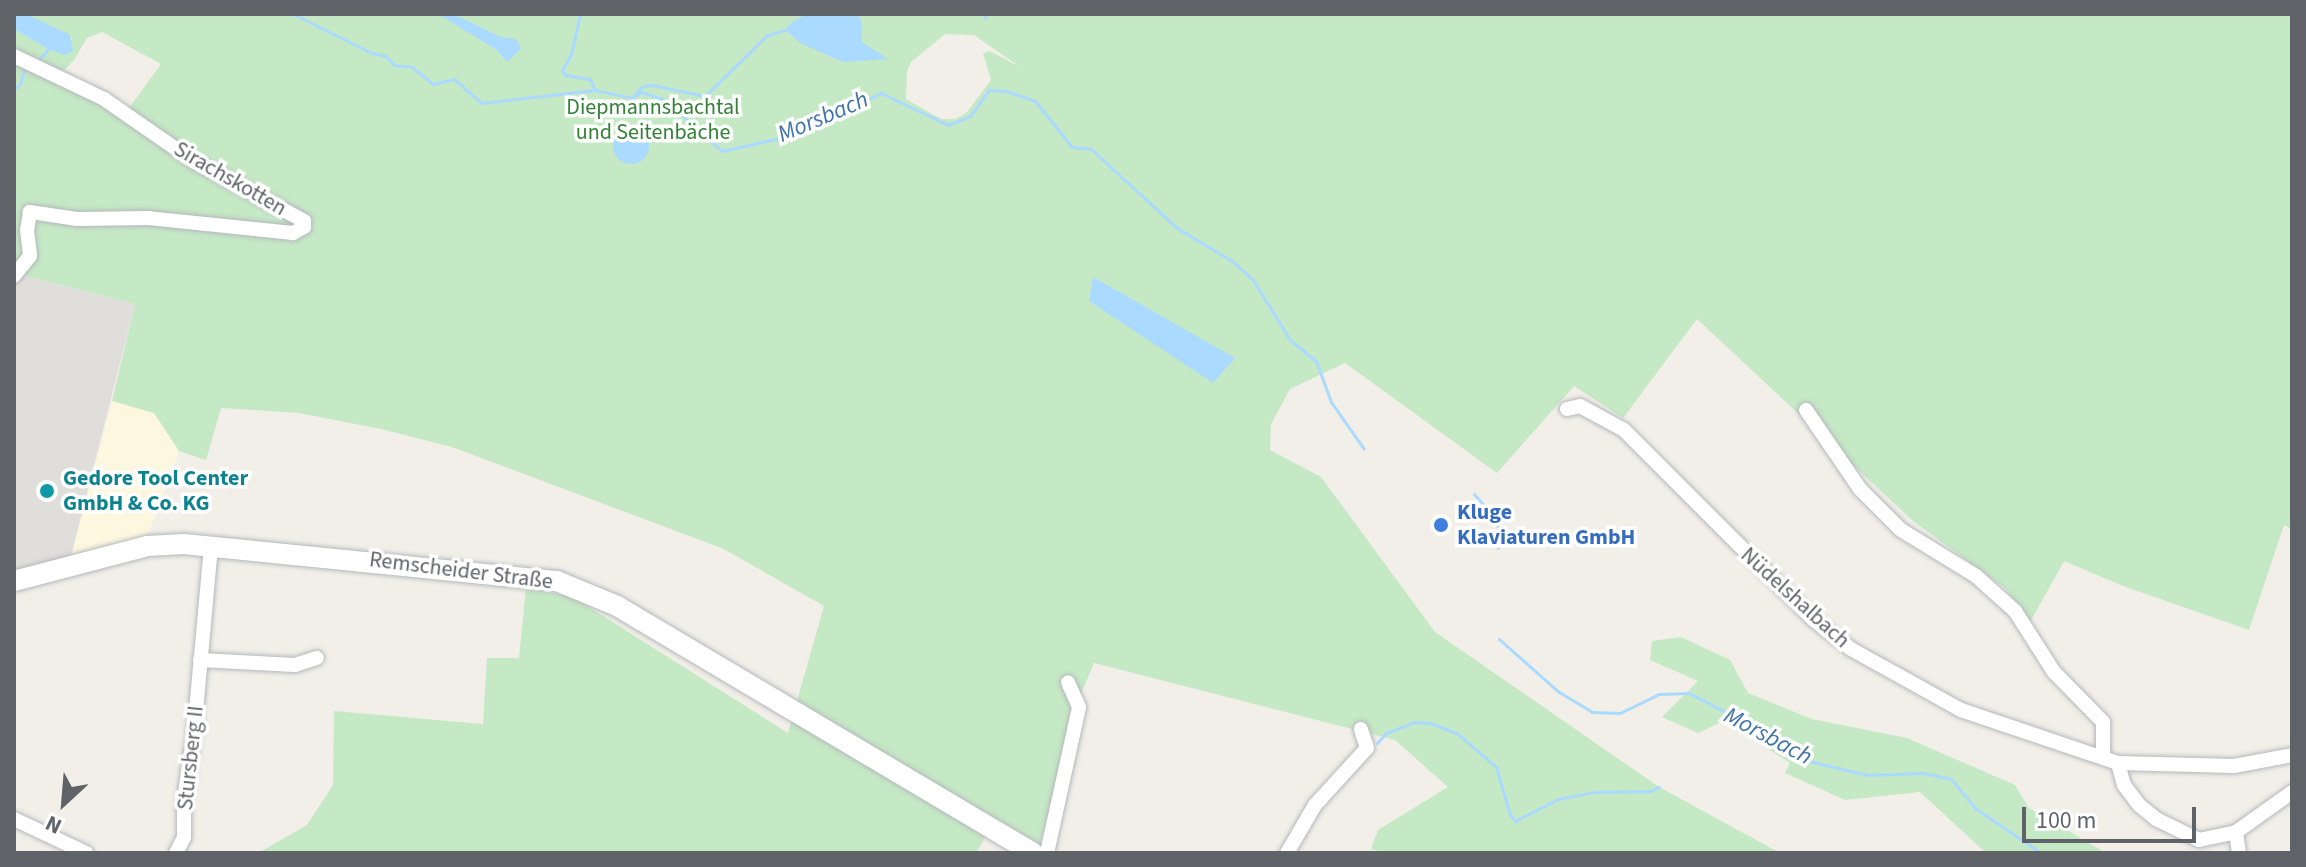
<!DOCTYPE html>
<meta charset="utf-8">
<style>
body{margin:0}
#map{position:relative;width:2306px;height:867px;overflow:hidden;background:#f1efe8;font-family:"Source Sans 3",sans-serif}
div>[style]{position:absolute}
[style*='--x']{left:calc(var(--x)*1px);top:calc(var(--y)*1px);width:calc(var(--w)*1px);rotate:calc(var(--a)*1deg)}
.commercial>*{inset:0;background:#fef7e0}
.industrial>*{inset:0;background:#e0deda}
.green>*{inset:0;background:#c5e8c5}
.water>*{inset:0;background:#aadaff}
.round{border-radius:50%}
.stream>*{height:3px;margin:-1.5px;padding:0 1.5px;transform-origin:1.5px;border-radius:1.5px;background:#aadaff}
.roads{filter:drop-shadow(0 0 2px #b5b8bc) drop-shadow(0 0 2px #b5b8bc)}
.minor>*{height:14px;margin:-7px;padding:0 7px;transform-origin:7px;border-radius:7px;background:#fff}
.secondary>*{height:20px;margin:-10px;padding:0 10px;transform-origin:10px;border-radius:10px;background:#fff}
.dots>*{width:22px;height:22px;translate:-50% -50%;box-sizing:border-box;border:4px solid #fff;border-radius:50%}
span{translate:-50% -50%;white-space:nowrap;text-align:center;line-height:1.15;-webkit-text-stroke:7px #fff;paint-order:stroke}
.park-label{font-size:22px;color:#348238}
.street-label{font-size:22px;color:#5f6368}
.culture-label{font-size:22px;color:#0d838f;font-weight:700}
.left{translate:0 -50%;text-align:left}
.shop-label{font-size:22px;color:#366cbe;font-weight:700}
.water-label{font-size:24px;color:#4174aa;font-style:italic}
.frame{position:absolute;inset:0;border:16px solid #5f6368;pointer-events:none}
.north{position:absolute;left:24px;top:763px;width:80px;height:80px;-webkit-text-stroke:6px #fff;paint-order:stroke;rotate:206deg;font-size:22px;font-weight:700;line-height:32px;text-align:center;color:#5f6368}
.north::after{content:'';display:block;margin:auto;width:28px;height:36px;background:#5f6368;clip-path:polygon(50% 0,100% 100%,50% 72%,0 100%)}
.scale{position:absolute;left:2022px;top:807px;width:174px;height:36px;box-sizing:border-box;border:4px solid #5f6368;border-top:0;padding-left:10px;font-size:24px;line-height:28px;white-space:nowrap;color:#5f6368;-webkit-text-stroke:6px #fff;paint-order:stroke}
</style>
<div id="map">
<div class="commercial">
<i style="clip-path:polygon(112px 401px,154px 413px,179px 451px,146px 540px,70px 560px)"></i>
</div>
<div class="industrial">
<i style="clip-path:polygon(14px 273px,135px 304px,70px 560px,14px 576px)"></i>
</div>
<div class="green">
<i style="clip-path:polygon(evenodd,26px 14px,2292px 14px,2292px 529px,2284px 525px,2249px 630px,2123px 586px,2064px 561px,2030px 622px,2005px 588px,1913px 521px,1697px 319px,1623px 418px,1574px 386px,1497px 473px,1345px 363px,1290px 389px,1271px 424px,1270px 450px,1321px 477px,1435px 632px,1659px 787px,1780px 853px,1387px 853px,1371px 849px,1378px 830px,1448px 787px,1395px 740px,1094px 663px,1078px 701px,1040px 844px,996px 819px,976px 853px,258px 853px,307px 825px,333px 785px,334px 711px,483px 724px,487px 658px,519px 658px,526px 588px,573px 597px,788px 733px,824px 606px,724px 549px,452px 447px,381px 429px,299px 413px,221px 408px,206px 460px,179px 451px,154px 413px,112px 401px,135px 304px,14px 273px,14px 29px,48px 49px,73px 39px,26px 14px,102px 32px,161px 64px,124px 115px,58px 77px,74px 60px,87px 38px,102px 32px,26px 14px,945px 34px,974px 35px,1020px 67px,990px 51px,983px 53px,991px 80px,967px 112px,956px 119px,941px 119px,906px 99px,907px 71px,911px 62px,945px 34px)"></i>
<i style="clip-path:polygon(1681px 637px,1730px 660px,1748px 693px,1812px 719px,1907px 738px,2015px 785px,2029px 808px,2106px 853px,1986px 853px,1920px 792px,1845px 800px,1785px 773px,1790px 763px,1725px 720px,1698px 733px,1662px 717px,1698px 681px,1650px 660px,1652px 641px)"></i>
</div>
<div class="water">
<i style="clip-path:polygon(14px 14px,26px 14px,70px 35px,73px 51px,65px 55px,48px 49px,14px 29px)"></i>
<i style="clip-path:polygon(438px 14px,453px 14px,501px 37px,516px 39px,521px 49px,507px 62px,497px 50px)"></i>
<i style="clip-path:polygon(807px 14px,855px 14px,861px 19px,862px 42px,888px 59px,843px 62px,802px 44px,785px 30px,792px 22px)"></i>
<i class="round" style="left:613px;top:128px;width:36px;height:36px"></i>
<i style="clip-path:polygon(1093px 277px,1235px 358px,1213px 383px,1089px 301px)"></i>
</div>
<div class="stream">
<i style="--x:293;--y:14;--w:88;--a:26.3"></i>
<i style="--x:372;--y:53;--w:14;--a:12"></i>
<i style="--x:386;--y:56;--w:12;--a:48"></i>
<i style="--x:394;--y:65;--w:18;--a:6"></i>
<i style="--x:412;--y:67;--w:27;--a:39"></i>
<i style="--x:433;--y:84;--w:22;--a:-13"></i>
<i style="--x:454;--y:79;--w:37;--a:41"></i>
<i style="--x:482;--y:103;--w:114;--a:-6.6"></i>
<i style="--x:595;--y:90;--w:38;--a:12"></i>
<i style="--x:632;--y:98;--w:11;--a:-34"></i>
<i style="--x:641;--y:92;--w:25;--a:18"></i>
<i style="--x:665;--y:100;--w:76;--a:41.8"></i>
<i style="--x:722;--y:151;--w:73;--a:-12.7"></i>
<i style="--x:793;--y:135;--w:98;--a:-25.5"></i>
<i style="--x:881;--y:93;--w:74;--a:25.5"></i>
<i style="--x:948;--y:125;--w:24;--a:-22"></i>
<i style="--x:970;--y:116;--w:32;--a:-54"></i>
<i style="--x:989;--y:90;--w:17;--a:3"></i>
<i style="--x:1006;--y:91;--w:31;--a:19"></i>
<i style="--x:1035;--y:101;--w:59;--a:51.2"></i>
<i style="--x:1072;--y:147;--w:19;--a:6"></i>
<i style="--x:1091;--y:149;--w:117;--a:42.6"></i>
<i style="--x:1177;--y:228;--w:64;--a:31"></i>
<i style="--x:1232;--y:261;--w:28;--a:42"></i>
<i style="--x:1253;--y:280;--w:70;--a:58.3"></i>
<i style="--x:1290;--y:340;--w:33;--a:39"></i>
<i style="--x:1316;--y:361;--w:44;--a:69.9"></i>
<i style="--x:1331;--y:402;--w:57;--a:54.9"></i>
<i style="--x:580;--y:14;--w:41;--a:102.7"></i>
<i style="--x:571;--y:54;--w:18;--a:119"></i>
<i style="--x:562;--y:70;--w:6;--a:59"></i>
<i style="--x:565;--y:75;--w:25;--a:9"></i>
<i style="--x:590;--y:79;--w:12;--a:66"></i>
<i style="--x:985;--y:18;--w:4;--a:-76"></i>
<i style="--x:36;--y:63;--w:18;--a:-49"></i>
<i style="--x:14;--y:89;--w:8;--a:-40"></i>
<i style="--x:20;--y:84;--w:15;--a:-74"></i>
<i style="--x:634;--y:95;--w:13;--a:-45"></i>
<i style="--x:643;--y:86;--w:9;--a:-6"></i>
<i style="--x:652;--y:85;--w:54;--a:11.7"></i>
<i style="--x:705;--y:96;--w:86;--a:-44.5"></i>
<i style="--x:766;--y:36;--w:20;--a:-18"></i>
<i style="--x:1474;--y:494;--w:30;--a:49"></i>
<i style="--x:1494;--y:517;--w:15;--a:67"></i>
<i style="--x:1500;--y:531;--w:17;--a:97"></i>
<i style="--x:1499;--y:639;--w:80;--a:41.5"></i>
<i style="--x:1559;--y:692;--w:39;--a:31"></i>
<i style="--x:1592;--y:712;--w:28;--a:2"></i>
<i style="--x:1620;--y:713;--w:43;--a:-26"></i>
<i style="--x:1659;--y:694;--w:30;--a:-2"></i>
<i style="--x:1689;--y:693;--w:76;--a:27.6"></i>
<i style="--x:1756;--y:728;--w:54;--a:35.2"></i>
<i style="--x:1800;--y:759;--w:69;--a:13.4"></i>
<i style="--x:1867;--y:775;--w:56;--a:-2"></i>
<i style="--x:1923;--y:773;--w:29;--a:12"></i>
<i style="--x:1951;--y:779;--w:38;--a:50"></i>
<i style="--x:1975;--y:808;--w:80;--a:34.3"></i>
<i style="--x:1377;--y:743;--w:13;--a:-48"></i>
<i style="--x:1386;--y:733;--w:31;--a:-21"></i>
<i style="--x:1415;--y:722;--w:15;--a:4"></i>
<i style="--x:1430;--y:723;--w:30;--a:21"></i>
<i style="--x:1458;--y:734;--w:50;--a:41"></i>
<i style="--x:1496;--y:767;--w:50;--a:73.7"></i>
<i style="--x:1510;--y:815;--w:8;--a:50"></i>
<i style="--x:1515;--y:821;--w:48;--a:-27.1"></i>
<i style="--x:1558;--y:799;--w:36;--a:-11"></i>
<i style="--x:1593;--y:792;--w:58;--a:-1"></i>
<i style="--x:1651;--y:791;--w:9;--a:-27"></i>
</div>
<div class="roads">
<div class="minor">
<i style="--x:14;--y:56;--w:100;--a:25.5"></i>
<i style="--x:104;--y:99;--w:111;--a:34.7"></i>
<i style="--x:195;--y:162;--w:124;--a:28.4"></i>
<i style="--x:304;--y:221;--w:6;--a:90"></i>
<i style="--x:304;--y:227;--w:13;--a:151"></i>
<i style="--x:293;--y:233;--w:145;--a:-174.1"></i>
<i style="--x:149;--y:218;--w:72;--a:179.2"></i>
<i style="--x:77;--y:219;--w:48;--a:-171.5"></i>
<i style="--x:30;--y:212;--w:18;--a:99"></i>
<i style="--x:27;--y:230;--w:26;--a:83"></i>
<i style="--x:30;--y:256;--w:26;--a:129"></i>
<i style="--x:1567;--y:409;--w:13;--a:-13"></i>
<i style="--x:1580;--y:406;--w:50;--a:28.6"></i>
<i style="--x:1624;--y:430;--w:269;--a:45"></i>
<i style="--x:1814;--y:620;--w:47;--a:38.1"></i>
<i style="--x:1851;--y:649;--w:126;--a:29"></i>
<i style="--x:1961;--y:710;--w:166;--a:18.7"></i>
<i style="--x:2118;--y:763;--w:116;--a:1.5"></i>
<i style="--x:2234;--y:766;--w:59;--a:-10.7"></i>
<i style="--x:1806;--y:410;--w:96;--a:55.6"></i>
<i style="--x:1860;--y:489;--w:58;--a:45"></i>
<i style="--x:1901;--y:530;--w:88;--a:31.5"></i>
<i style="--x:1976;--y:576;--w:52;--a:41.9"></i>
<i style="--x:2015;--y:611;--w:72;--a:57.4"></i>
<i style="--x:2054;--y:672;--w:70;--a:45.6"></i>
<i style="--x:2103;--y:722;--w:35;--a:90"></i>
<i style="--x:200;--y:660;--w:95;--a:3"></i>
<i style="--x:295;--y:665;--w:23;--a:-18"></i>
<i style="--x:2118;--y:763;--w:23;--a:75"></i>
<i style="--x:2124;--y:785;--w:25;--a:53"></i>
<i style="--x:2139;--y:805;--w:22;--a:39"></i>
<i style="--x:2156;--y:819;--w:48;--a:26"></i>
<i style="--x:2199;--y:840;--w:38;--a:-12"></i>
<i style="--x:2236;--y:832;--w:69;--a:-35.5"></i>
<i style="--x:14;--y:819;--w:80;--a:25.3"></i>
<i style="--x:2236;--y:832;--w:21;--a:82"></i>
<i style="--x:176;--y:853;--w:18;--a:-63"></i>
<i style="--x:184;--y:837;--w:37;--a:-90"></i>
<i style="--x:184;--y:800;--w:68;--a:-81.5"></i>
<i style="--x:194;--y:733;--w:188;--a:-84.8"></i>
<i style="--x:1047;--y:853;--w:149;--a:-77.6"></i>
<i style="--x:1079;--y:707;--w:27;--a:-114"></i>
<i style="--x:1287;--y:853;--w:56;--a:-59.7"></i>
<i style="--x:1315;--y:805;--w:77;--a:-47.6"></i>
<i style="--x:1367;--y:748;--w:20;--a:-108"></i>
</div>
<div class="secondary">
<i style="--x:14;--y:581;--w:138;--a:-14.7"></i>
<i style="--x:147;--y:546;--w:37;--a:-3"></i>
<i style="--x:184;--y:544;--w:375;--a:5.7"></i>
<i style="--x:557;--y:581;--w:65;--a:22.6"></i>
<i style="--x:617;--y:606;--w:484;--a:30.7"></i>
</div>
</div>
<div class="dots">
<i style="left:47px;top:491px;background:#0f9aa8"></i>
<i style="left:1441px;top:525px;background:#3f7fe0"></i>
</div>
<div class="park-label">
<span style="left:653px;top:120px">Diepmannsbachtal<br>und Seitenbäche</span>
</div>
<div class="street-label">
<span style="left:230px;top:179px;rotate:30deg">Sirachskotten</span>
<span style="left:461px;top:571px;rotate:7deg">Remscheider Straße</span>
<span style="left:1795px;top:598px;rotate:42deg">Nüdelshalbach</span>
<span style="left:191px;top:758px;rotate:-84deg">Stursberg II</span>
</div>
<div class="culture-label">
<span class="left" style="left:63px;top:491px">Gedore Tool Center<br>GmbH &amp; Co. KG</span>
</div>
<div class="shop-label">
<span class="left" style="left:1457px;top:525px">Kluge<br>Klaviaturen GmbH</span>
</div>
<div class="water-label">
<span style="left:823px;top:117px;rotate:-23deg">Morsbach</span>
<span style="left:1768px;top:736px;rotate:28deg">Morsbach</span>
</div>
<div class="frame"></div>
<div class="north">N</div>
<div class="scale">100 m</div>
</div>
